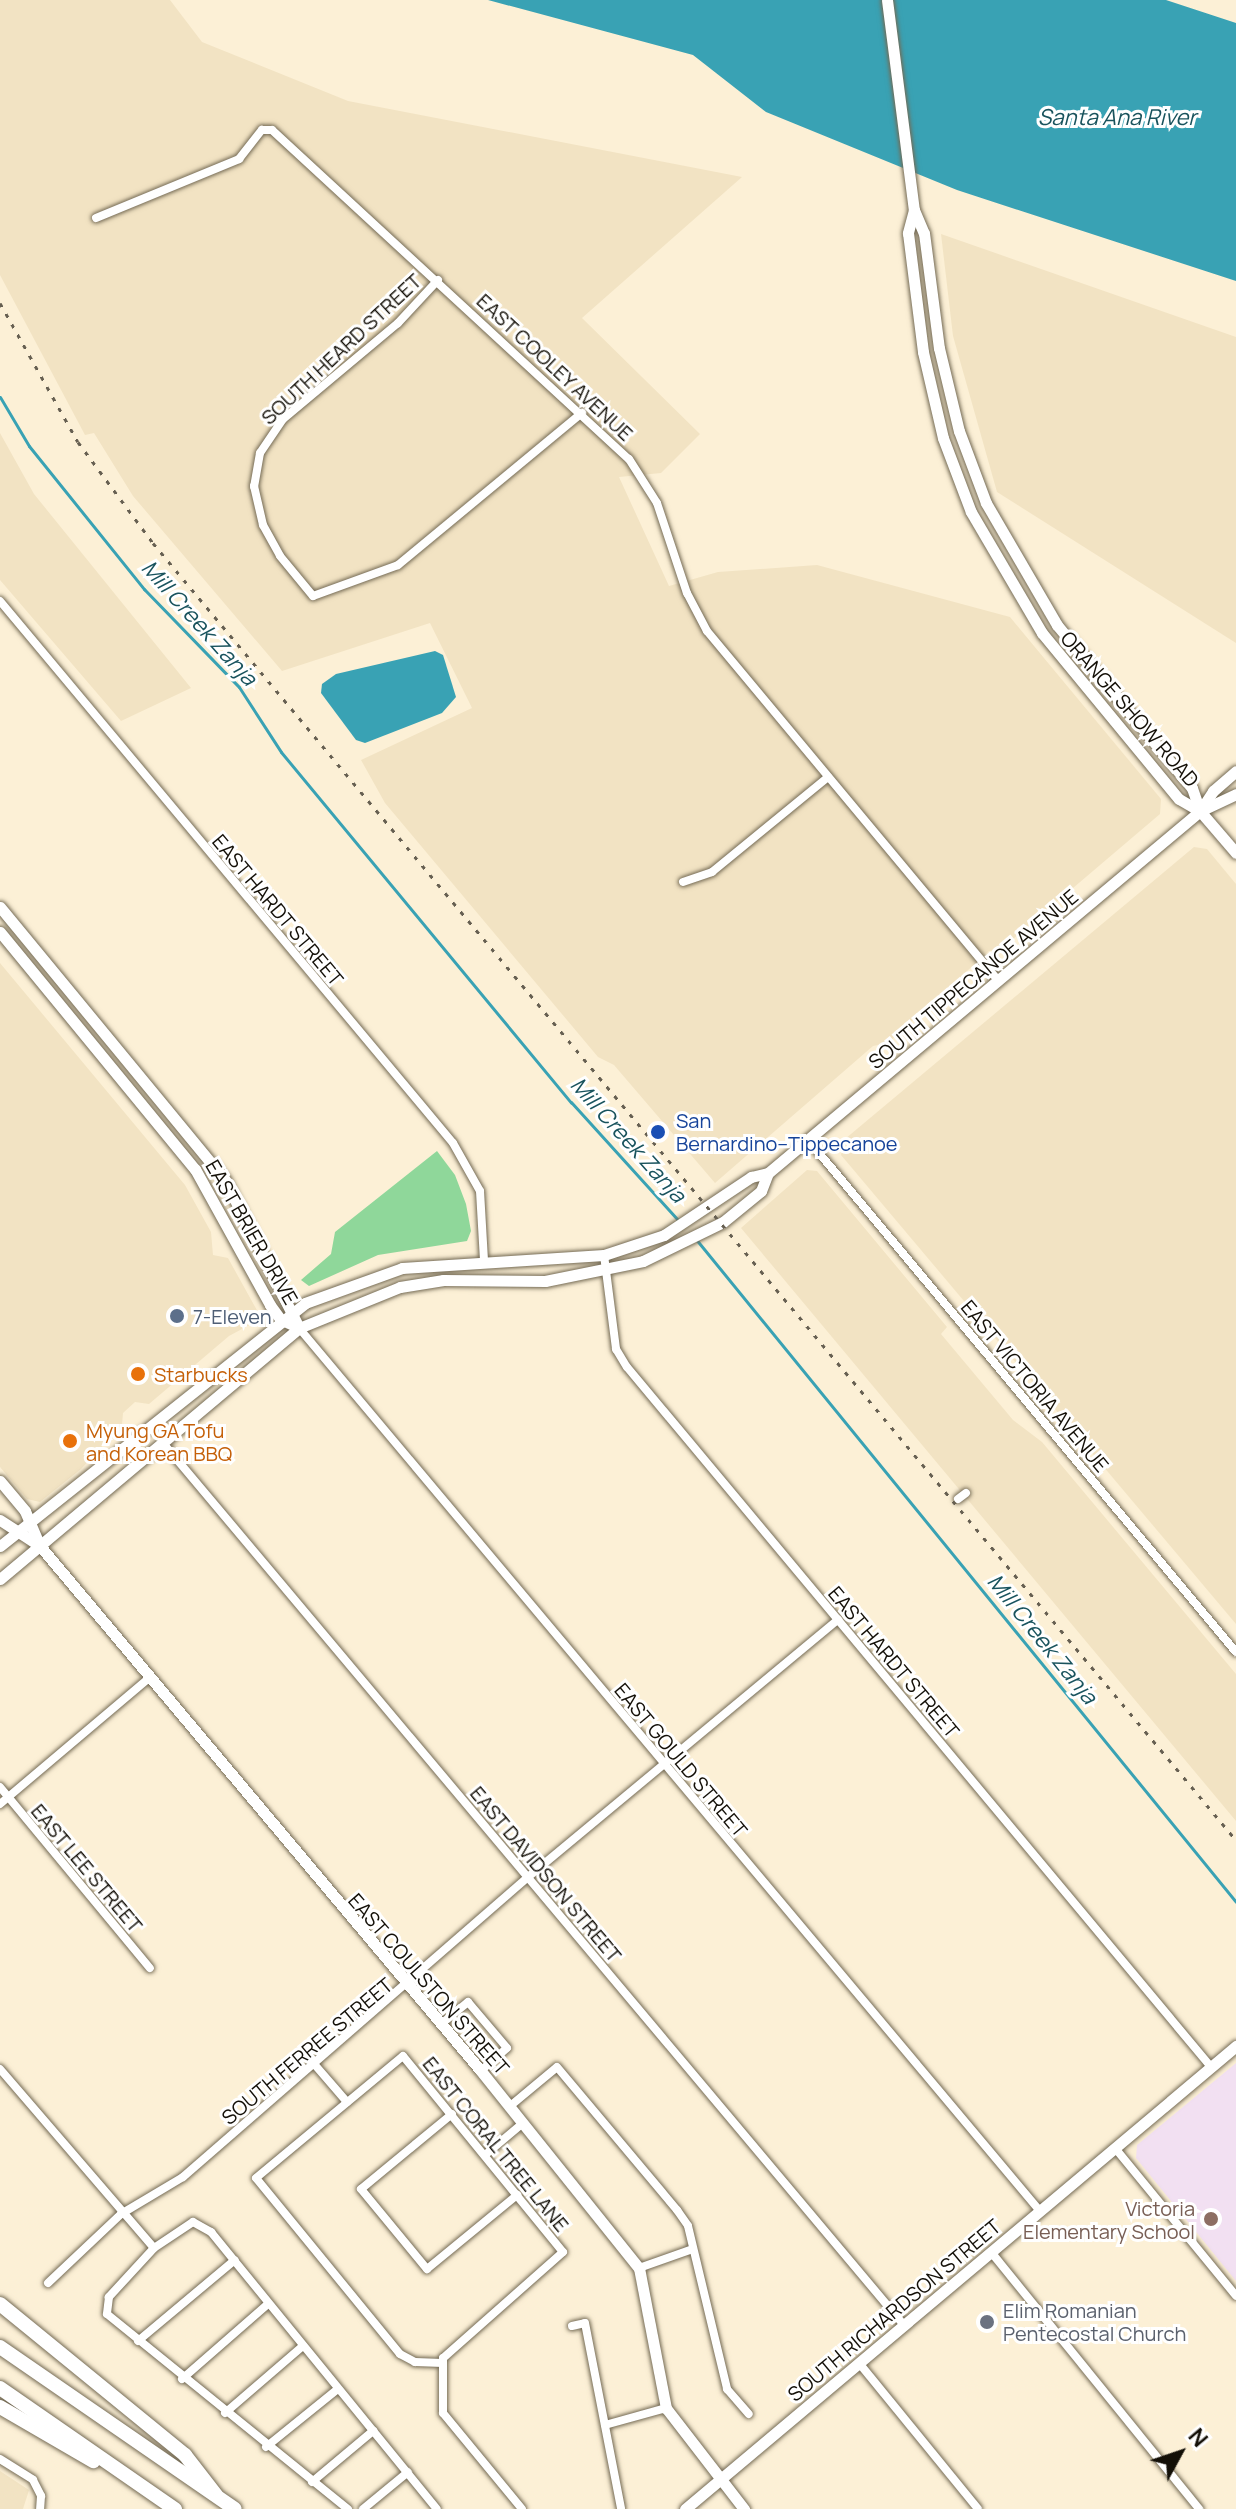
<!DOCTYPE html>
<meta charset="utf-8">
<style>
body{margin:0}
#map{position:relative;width:1236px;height:2509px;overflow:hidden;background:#fcf0d6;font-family:Manrope,sans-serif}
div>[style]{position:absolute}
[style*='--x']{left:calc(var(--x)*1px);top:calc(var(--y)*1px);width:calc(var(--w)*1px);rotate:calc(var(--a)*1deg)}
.built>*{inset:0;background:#f2e3c3}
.education>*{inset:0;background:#f2e0f2}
.green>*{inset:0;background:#8fd79a}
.water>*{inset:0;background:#39a2b4}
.stream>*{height:3px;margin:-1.5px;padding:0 1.5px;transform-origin:1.5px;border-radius:1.5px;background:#39a2b4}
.roads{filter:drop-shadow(0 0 2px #746a54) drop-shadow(0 0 2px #746a54)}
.street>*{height:8px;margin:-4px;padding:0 4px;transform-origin:4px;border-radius:4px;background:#fff}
.secondary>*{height:11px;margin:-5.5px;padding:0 5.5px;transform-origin:5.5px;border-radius:5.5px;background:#fff}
.highway>*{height:14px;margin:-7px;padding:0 7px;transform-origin:7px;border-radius:7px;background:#fff}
.rail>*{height:3px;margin-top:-1.5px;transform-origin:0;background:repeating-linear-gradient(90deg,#665f51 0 4px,transparent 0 12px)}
.dots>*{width:22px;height:22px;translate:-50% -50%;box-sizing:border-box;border:4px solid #fff;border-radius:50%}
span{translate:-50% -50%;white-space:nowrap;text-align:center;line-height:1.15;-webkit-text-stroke:6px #fff;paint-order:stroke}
.street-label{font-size:20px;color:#130f07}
.transit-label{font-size:20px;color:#164399}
.left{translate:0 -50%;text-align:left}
.service-label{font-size:20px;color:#4e5e75}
.food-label{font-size:20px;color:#c56008}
.education-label{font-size:20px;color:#785e54}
.right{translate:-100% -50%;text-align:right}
.worship-label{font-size:20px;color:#5b616d}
.water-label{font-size:22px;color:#19535d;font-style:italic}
.north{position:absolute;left:1140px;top:2413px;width:80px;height:80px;-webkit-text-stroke:6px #fff;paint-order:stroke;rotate:50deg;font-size:22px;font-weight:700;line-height:32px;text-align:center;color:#130f07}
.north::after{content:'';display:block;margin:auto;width:28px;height:36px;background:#130f07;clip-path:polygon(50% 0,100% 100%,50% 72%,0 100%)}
</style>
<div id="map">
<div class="built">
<i style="clip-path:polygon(0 0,170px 0,202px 42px,348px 101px,742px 177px,582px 318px,700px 434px,661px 473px,619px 477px,669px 586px,718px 572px,817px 565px,1010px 617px,1161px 799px,1160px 814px,999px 951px,989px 951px,888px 1043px,873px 1046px,715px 1183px,614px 1065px,598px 1057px,385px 803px,361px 760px,472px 708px,430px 623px,282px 671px,133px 496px,94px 433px,85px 435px,0 275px)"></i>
<i style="clip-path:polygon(941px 234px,1236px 337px,1236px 643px,997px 492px,953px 336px)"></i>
<i style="clip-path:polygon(0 433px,34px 494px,191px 688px,121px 721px,0 580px)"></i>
<i style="clip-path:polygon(1194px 847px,1207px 849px,1236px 884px,1236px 1624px,841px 1155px,845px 1139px)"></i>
<i style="clip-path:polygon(0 963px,185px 1185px,211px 1232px,213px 1255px,228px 1258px,258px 1312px,255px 1322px,229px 1336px,149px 1404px,135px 1402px,123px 1413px,122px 1425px,81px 1469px,40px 1502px,27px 1499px,0 1467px)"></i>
<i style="clip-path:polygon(807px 1170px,817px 1171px,947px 1327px,941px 1334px,1013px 1420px,1042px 1442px,1236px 1674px,1236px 1821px,741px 1228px)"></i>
<i style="clip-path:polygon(0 2471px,29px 2490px,23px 2509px,0 2509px)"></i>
</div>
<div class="education">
<i style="clip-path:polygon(1236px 2063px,1236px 2281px,1136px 2158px,1137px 2145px)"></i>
</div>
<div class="green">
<i style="clip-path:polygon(437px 1151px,455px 1175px,466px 1204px,471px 1231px,467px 1241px,378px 1255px,309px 1286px,301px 1280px,331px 1254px,335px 1232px)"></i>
</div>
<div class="water">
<i style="clip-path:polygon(488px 0,1166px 0,1236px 23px,1236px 281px,957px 190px,766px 112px,693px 55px)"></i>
<i style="clip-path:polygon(435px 651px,443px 655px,456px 697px,442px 713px,365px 743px,356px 740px,321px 693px,322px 684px,336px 674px)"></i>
</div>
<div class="stream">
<i style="--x:0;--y:397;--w:57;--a:59.4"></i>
<i style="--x:29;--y:446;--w:184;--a:51.2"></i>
<i style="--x:144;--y:589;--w:136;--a:45.9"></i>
<i style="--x:239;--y:687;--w:77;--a:57.1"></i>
<i style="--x:281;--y:752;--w:455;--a:50.4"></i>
<i style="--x:571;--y:1102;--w:161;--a:47.8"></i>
<i style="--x:695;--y:1238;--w:856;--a:50.83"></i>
</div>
<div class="roads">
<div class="street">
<i style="--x:96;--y:218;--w:155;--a:-22.4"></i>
<i style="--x:239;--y:159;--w:37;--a:-52"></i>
<i style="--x:262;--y:130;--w:10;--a:0"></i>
<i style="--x:272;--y:130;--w:485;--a:42.7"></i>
<i style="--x:629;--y:459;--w:52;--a:57.5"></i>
<i style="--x:657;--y:503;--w:95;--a:71.6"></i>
<i style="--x:687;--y:593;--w:43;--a:62.2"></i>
<i style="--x:707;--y:631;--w:456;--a:50.2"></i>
<i style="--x:438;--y:280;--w:59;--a:132.9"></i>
<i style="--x:398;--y:323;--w:150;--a:140.1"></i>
<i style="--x:283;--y:419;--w:41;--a:124.1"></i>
<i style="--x:260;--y:453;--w:34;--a:100"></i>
<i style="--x:254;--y:486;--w:40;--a:77"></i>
<i style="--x:263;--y:525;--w:35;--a:61"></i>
<i style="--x:280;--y:556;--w:52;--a:50.5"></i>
<i style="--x:313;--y:596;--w:90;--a:-20"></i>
<i style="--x:398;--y:565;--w:239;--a:-39.6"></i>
<i style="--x:0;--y:601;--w:706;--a:50.11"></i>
<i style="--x:453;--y:1143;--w:55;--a:60.6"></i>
<i style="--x:480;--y:1191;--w:69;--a:86.7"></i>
<i style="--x:683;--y:882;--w:31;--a:-19"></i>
<i style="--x:712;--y:872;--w:150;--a:-39.3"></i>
<i style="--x:809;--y:1141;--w:666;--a:50.12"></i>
<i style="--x:604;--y:1255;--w:95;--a:82.7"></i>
<i style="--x:616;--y:1349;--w:21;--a:59"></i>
<i style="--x:627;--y:1367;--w:912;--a:50.16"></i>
<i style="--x:299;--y:1328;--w:1153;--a:50"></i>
<i style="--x:163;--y:1443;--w:1152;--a:49.97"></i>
<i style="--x:958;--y:1499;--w:10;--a:-37"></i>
<i style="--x:0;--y:1787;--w:235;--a:50.4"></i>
<i style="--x:0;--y:1804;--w:194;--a:-40.2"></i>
<i style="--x:441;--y:2024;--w:35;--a:-39"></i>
<i style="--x:468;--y:2002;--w:60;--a:49.7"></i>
<i style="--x:507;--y:2048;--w:35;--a:139"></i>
<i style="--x:315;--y:2065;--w:49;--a:49.1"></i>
<i style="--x:0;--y:2069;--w:236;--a:49.3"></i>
<i style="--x:154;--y:2248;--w:47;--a:-33.7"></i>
<i style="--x:193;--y:2222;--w:21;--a:29"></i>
<i style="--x:211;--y:2232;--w:357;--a:50.8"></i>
<i style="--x:509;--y:2107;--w:62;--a:-39.8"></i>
<i style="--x:557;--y:2067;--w:187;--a:50"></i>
<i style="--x:677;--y:2210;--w:19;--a:55"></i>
<i style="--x:688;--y:2226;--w:168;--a:76.5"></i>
<i style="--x:727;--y:2389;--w:33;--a:49"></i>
<i style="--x:452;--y:2114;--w:118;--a:140.5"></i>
<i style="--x:361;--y:2189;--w:104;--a:50.5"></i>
<i style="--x:427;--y:2269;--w:117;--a:-39.4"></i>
<i style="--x:1115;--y:2148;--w:191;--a:50.7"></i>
<i style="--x:485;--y:2155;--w:50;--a:-40.1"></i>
<i style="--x:154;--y:2248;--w:67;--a:132.6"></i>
<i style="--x:109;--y:2297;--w:17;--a:97"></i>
<i style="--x:107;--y:2314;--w:310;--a:39"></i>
<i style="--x:991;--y:2252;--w:331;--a:51"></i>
<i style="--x:639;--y:2268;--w:57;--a:-19.4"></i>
<i style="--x:48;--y:2283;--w:100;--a:-43.4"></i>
<i style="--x:121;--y:2214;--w:72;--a:-30.8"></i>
<i style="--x:183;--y:2177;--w:457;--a:-41"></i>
<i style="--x:528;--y:1877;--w:403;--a:-39.7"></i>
<i style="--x:572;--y:2326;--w:13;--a:-13"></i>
<i style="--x:585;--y:2323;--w:189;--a:79"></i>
<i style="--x:138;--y:2341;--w:126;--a:-39.9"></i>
<i style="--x:443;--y:2363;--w:28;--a:-178"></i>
<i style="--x:415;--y:2362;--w:17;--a:-152"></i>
<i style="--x:400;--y:2354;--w:227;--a:-129.3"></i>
<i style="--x:256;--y:2178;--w:191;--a:-39.7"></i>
<i style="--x:403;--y:2056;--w:253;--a:50.8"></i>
<i style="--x:563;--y:2252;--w:160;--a:138.5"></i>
<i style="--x:443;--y:2358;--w:55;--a:90"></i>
<i style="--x:443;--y:2413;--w:124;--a:50.5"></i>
<i style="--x:859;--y:2363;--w:188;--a:50.8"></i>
<i style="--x:182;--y:2379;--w:114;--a:-41.1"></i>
<i style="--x:225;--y:2413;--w:103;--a:-40.7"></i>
<i style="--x:605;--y:2425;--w:63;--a:-15.6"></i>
<i style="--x:266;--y:2447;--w:92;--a:-38.9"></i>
<i style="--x:0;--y:2459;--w:39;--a:32"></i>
<i style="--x:33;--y:2480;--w:18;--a:63"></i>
<i style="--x:41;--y:2496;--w:13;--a:94"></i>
<i style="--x:312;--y:2482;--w:80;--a:-39.9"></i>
<i style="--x:363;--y:2509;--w:58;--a:-39.4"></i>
</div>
<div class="secondary">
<i style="--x:887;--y:0;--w:212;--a:82.7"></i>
<i style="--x:914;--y:210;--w:25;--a:67"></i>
<i style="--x:924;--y:233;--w:116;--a:82.6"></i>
<i style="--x:939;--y:348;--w:85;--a:76.5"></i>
<i style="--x:959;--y:431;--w:77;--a:69.4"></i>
<i style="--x:986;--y:503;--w:141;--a:59.8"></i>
<i style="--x:1057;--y:625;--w:212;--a:50.4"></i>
<i style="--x:1192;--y:788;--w:24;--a:71"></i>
<i style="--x:1200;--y:811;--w:55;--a:49.4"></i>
<i style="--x:914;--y:210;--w:24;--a:105"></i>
<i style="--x:908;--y:233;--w:120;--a:82.8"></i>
<i style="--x:923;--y:352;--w:88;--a:76.9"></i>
<i style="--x:943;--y:438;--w:79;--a:69.3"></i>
<i style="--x:971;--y:512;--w:140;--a:59.6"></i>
<i style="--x:1042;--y:633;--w:215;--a:50.5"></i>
<i style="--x:1179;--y:799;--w:24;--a:30"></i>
<i style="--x:1200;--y:811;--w:40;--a:-25"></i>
<i style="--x:0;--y:907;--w:354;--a:50.5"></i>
<i style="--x:225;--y:1180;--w:165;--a:63.4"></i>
<i style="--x:0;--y:932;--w:307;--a:50.6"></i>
<i style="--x:195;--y:1169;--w:155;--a:61.1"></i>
<i style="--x:270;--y:1305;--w:17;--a:54"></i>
<i style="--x:280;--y:1319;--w:21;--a:25"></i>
<i style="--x:0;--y:1481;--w:39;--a:50"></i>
<i style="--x:25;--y:1511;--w:38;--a:67"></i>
<i style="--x:40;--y:1546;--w:686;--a:49.97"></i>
<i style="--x:481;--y:2071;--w:253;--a:51.3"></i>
<i style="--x:639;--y:2268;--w:143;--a:79.1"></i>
<i style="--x:666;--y:2408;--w:128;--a:52.3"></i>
<i style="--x:0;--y:1520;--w:48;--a:33"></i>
<i style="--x:0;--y:1546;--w:390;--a:-38.5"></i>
<i style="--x:305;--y:1303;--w:103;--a:-19.8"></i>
<i style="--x:402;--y:1268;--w:202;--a:-3.7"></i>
<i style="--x:604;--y:1255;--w:63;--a:-18.4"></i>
<i style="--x:664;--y:1235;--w:105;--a:-33.7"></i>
<i style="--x:751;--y:1177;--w:17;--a:-13"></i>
<i style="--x:768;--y:1173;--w:564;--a:-39.96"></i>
<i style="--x:1200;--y:811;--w:24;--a:-57"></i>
<i style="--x:1213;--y:791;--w:30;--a:-41"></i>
<i style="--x:0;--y:1579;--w:390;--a:-40"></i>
<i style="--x:299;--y:1328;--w:109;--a:-22.1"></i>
<i style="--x:400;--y:1287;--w:44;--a:-9.2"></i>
<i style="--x:443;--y:1280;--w:102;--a:0.6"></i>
<i style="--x:545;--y:1281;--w:100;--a:-11.5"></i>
<i style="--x:643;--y:1261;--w:89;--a:-26"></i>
<i style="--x:723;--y:1222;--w:49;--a:-39.2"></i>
<i style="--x:761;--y:1191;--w:19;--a:-69"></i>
<i style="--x:685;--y:2509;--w:720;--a:-40.04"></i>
</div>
<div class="highway">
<i style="--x:0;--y:2304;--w:239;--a:39.2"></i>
<i style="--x:185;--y:2455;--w:51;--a:52.2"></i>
<i style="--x:0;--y:2347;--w:285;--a:34.6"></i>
<i style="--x:0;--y:2388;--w:213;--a:34.7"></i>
<i style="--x:0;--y:2407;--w:108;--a:30.1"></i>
</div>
</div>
<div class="rail">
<i style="--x:0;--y:303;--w:159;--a:60.7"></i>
<i style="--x:78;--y:442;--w:126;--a:53.4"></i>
<i style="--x:153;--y:543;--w:1690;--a:50.14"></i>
</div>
<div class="dots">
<i style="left:658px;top:1132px;background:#1a4fb4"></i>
<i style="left:177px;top:1316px;background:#5c6f8a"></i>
<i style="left:138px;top:1374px;background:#e8710a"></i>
<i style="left:70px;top:1441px;background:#e8710a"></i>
<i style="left:1211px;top:2219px;background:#8d6e63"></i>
<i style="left:987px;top:2322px;background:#6b7280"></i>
</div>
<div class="street-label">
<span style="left:341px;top:349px;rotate:-43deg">SOUTH HEARD STREET</span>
<span style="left:555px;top:367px;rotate:43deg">EAST COOLEY AVENUE</span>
<span style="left:1130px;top:709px;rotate:49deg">ORANGE SHOW ROAD</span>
<span style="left:278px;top:910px;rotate:50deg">EAST HARDT STREET</span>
<span style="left:973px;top:979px;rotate:-40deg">SOUTH TIPPECANOE AVENUE</span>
<span style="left:252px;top:1232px;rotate:60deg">EAST BRIER DRIVE</span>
<span style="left:1035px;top:1386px;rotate:50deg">EAST VICTORIA AVENUE</span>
<span style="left:894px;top:1662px;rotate:50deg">EAST HARDT STREET</span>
<span style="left:681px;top:1760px;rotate:50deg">EAST GOULD STREET</span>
<span style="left:87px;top:1868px;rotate:50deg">EAST LEE STREET</span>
<span style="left:546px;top:1874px;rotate:50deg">EAST DAVIDSON STREET</span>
<span style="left:429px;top:1984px;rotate:49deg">EAST COULSTON STREET</span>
<span style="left:307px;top:2051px;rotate:-40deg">SOUTH FERREE STREET</span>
<span style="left:496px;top:2144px;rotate:51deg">EAST CORAL TREE LANE</span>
<span style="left:894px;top:2310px;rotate:-40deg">SOUTH RICHARDSON STREET</span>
</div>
<div class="transit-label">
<span class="left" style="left:676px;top:1132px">San<br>Bernardino–Tippecanoe</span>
</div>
<div class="service-label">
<span class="left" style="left:193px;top:1316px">7-Eleven</span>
</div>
<div class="food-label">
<span class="left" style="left:154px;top:1374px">Starbucks</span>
<span class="left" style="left:86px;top:1442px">Myung GA Tofu<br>and Korean BBQ</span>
</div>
<div class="education-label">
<span class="right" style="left:1195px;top:2220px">Victoria<br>Elementary School</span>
</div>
<div class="worship-label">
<span class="left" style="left:1003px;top:2322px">Elim Romanian<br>Pentecostal Church</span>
</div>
<div class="water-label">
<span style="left:1117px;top:118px">Santa Ana River</span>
<span style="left:199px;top:623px;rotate:48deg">Mill Creek Zanja</span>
<span style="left:628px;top:1140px;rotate:48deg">Mill Creek Zanja</span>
<span style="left:1042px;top:1639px;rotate:51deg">Mill Creek Zanja</span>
</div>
<div class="north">N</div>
</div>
